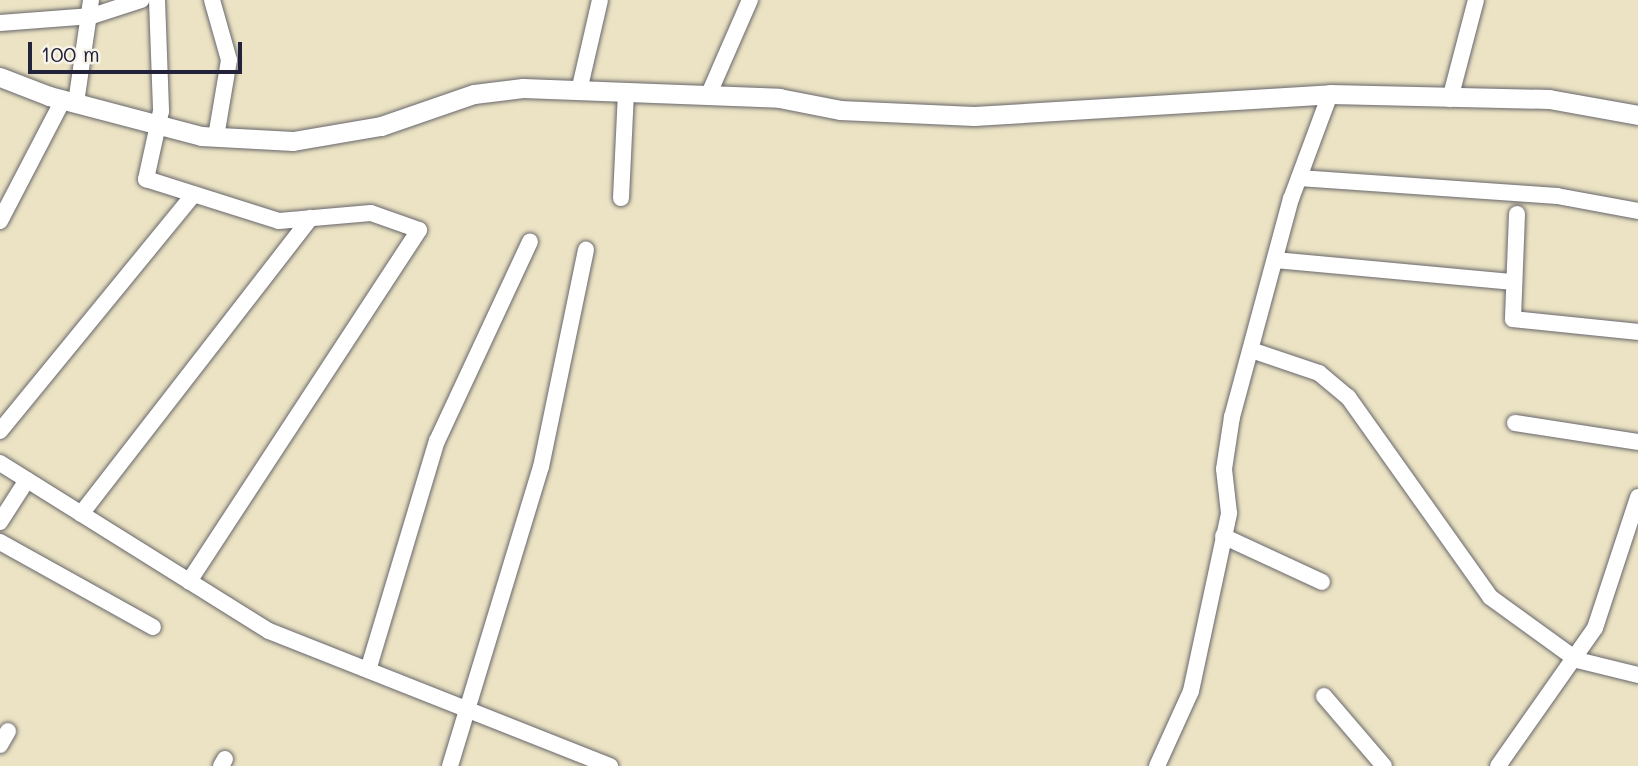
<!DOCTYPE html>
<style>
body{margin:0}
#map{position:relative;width:1638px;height:766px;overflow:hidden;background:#ebe3c3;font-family:Mali,sans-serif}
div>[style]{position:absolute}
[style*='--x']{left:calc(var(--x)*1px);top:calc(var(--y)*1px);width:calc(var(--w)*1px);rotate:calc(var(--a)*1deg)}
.roads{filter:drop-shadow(0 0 2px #68666b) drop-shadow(0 0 2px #68666b)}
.minor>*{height:16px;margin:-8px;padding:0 8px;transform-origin:8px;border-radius:8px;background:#fff}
.tertiary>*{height:19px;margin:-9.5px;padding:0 9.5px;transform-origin:9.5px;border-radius:9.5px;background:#fff}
span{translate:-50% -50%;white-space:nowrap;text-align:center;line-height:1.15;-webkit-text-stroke:5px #f7f3e8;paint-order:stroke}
.scale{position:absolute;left:28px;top:42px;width:214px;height:32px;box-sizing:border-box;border:4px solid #22223b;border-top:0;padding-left:9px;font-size:21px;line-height:24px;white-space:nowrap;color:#22223b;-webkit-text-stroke:5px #f7f3e8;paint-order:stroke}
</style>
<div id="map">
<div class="roads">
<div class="minor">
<i style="--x:157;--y:0;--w:111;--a:87.9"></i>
<i style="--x:161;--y:111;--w:70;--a:102.4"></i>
<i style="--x:146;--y:179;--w:139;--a:17.5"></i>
<i style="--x:279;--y:221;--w:92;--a:-5"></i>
<i style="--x:371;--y:213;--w:51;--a:19.5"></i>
<i style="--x:419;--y:230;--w:420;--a:123.2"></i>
<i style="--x:212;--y:0;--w:62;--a:74.2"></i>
<i style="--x:229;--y:60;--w:78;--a:99.6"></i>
<i style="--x:0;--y:23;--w:92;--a:-4.4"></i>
<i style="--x:92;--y:16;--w:52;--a:-18.1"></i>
<i style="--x:579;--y:91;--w:93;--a:-77"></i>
<i style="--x:708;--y:96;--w:105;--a:-66.4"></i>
<i style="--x:1450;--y:99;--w:102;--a:-75.3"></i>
<i style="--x:76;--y:103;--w:104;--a:-81.7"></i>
<i style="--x:1299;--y:178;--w:259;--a:4"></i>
<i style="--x:1557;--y:196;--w:82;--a:10.5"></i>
<i style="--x:621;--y:198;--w:105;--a:-87.3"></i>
<i style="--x:1517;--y:214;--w:105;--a:92.2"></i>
<i style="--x:1513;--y:319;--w:126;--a:5.9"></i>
<i style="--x:0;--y:221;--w:136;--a:-62.5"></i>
<i style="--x:1275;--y:260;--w:240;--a:5.3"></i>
<i style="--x:1254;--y:351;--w:69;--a:18.7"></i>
<i style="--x:1319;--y:373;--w:38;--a:40"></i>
<i style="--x:1348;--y:397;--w:245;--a:54.6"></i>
<i style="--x:1490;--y:597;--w:107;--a:35.9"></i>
<i style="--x:1577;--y:660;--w:63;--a:13.8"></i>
<i style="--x:1515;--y:423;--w:124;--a:8.8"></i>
<i style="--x:0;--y:431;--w:306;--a:-50.7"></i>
<i style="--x:0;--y:463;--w:317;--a:32"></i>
<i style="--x:269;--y:631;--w:367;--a:21.6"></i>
<i style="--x:81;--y:514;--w:375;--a:-52.2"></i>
<i style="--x:0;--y:522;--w:50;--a:-57.3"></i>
<i style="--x:1223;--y:536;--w:109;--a:24.9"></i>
<i style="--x:0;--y:542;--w:175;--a:29.1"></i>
<i style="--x:369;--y:667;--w:236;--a:-73.3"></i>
<i style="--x:437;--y:441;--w:220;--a:-65"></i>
<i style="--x:1324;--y:696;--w:92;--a:49.4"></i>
<i style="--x:0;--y:745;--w:16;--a:-60"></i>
<i style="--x:221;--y:766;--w:8;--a:-60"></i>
<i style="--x:450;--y:766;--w:313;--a:-73.1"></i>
<i style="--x:541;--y:467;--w:222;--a:-78.3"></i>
<i style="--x:1157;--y:766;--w:82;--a:-65.6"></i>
<i style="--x:1191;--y:691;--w:182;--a:-77.9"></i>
<i style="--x:1229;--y:513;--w:44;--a:-96.5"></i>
<i style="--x:1224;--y:469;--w:53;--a:-81.3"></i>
<i style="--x:1232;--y:417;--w:226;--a:-74.9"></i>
<i style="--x:1291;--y:199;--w:112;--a:-69.6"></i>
<i style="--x:1498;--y:766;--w:169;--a:-54.9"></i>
<i style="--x:1595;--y:628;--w:138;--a:-71.8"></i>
</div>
<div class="tertiary">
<i style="--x:0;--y:77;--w:53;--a:21.2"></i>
<i style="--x:49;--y:96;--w:157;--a:14.7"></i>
<i style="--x:201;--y:136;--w:92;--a:3.1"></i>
<i style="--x:293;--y:141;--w:89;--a:-9.7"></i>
<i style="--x:381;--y:126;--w:98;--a:-19"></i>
<i style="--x:474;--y:94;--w:49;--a:-7"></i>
<i style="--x:523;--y:88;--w:256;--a:2.2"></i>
<i style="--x:779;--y:98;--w:62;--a:11.1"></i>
<i style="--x:840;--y:110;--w:134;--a:2.6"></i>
<i style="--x:974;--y:116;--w:357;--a:-3.5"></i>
<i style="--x:1330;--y:94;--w:219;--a:1.3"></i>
<i style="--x:1549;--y:99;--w:90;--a:10.2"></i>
</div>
</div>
<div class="scale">100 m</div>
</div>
